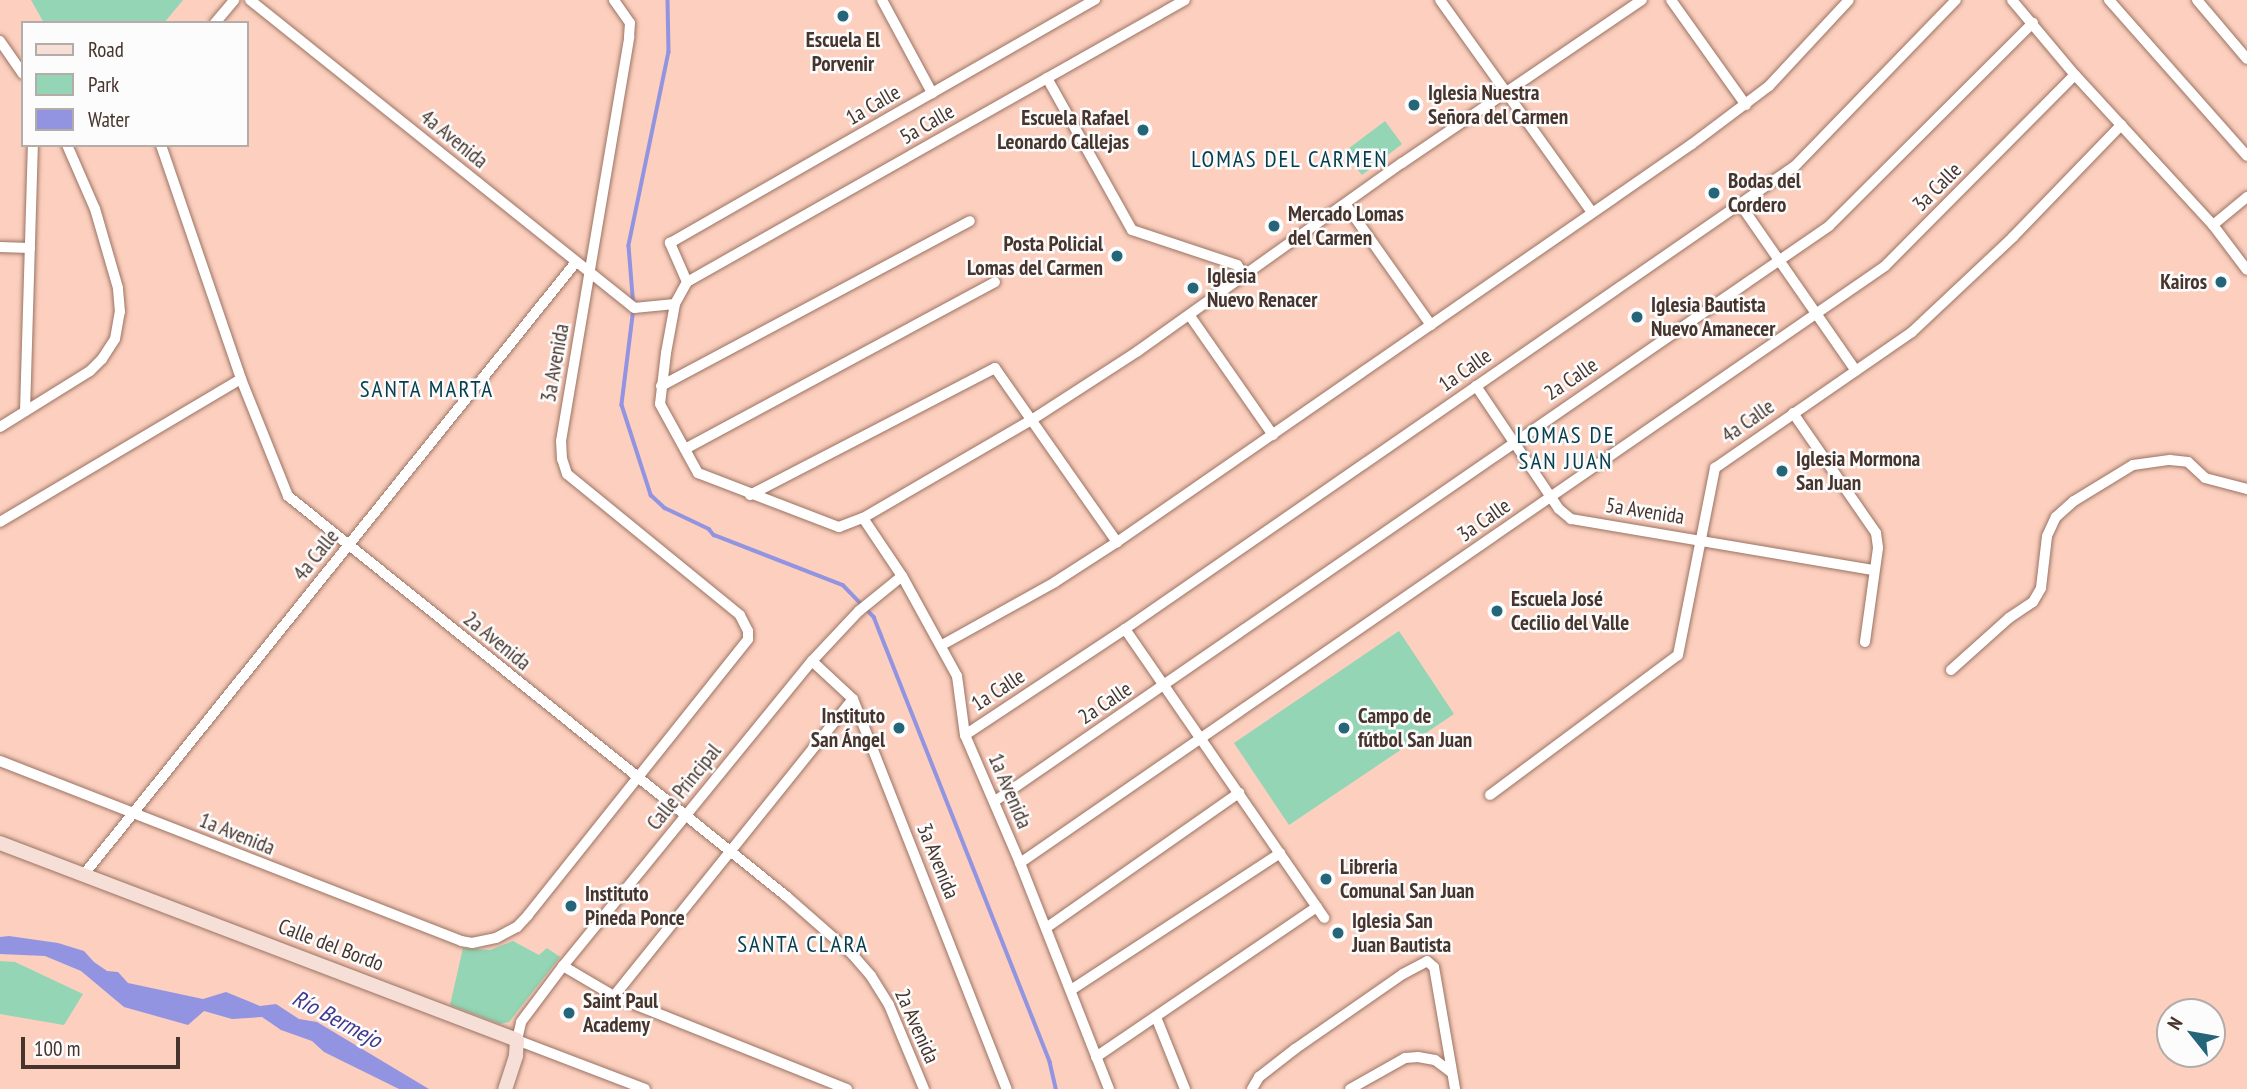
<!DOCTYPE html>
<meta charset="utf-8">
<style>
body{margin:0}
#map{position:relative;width:2247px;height:1089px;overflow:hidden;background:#fccfbe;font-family:"PT Sans Narrow",sans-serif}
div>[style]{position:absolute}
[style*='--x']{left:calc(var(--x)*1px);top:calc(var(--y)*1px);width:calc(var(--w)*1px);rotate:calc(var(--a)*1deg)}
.green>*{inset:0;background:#93d5b4}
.water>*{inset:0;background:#9394e1}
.stream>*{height:3.5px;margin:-1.75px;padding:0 1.75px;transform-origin:1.75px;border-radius:1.75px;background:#9394e1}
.roads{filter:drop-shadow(0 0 2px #9b7363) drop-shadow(0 0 2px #9b7363)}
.street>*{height:10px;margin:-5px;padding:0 5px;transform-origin:5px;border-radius:5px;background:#fff}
.secondary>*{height:14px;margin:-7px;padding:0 7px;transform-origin:7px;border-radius:7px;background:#f5dfd6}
.dots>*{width:19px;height:19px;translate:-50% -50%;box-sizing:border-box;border:4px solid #fcfcfc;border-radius:50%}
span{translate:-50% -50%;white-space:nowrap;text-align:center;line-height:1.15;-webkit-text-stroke:5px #fcfcfc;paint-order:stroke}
.poi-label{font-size:21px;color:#46342d;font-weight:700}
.left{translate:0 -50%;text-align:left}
.right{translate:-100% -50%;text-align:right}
.street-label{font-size:21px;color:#46342d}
.neighbourhood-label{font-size:23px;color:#053e4e;letter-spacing:2px}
.water-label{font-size:23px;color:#40378f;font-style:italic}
.legend{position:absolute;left:21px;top:21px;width:228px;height:126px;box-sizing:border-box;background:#fcfcfc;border:2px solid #b3aca9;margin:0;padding:9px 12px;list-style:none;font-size:21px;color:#46342d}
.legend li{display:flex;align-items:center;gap:14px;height:35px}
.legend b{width:35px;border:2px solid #b3aca9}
.north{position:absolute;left:2156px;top:998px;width:70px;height:70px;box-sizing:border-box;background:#fcfcfc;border:2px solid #b3aca9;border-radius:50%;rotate:301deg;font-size:19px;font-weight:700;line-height:28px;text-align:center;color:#46342d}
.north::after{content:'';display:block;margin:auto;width:24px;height:32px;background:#246579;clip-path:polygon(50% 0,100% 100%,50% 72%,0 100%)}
.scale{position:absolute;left:21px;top:1037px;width:159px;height:32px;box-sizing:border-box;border:4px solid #46342d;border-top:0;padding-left:9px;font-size:21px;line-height:24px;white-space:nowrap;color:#46342d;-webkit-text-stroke:5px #fcfcfc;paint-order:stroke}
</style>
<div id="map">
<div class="green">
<i style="clip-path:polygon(31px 0,183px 0,164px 23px,44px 23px)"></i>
<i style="clip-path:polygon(1385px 121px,1402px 144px,1362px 175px,1344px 152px)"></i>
<i style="clip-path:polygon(1399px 631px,1454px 714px,1289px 825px,1234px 743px)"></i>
<i style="clip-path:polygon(513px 941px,539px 955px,547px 948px,560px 957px,509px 1022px,500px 1024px,450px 1005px,463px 948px,490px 950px)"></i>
<i style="clip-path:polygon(0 961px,15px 962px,83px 994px,64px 1025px,0 1014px)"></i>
</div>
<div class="water">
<i style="clip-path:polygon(9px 936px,58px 943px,84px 951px,94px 962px,107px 971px,118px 972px,128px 983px,203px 999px,226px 992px,260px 1006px,276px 1004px,299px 1019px,317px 1022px,429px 1089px,399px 1089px,324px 1052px,312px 1041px,281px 1030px,262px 1017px,232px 1019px,204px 1011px,188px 1025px,124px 1007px,81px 971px,45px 956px,0 954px,0 937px)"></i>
</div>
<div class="stream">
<i style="--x:668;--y:0;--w:52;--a:88.9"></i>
<i style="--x:669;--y:52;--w:198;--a:101.7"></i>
<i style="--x:629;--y:246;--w:62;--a:85.4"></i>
<i style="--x:634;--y:308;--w:98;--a:97.1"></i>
<i style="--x:622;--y:405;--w:95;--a:72.1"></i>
<i style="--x:651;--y:495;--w:19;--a:43"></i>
<i style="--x:665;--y:508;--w:49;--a:25.5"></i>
<i style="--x:709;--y:529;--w:8;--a:50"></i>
<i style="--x:714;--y:535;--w:138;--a:21.2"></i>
<i style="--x:843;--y:585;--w:45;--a:45.9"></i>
<i style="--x:874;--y:617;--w:479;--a:68.4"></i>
<i style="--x:1050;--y:1062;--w:28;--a:77"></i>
</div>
<div class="roads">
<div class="street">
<i style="--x:250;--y:0;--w:492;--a:38.7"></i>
<i style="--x:634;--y:308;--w:41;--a:-5.6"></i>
<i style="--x:882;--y:0;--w:106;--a:61.7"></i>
<i style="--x:1440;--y:0;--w:261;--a:54.4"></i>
<i style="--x:1671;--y:0;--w:129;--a:54.5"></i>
<i style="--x:2012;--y:0;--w:98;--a:50"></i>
<i style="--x:2075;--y:75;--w:204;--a:47.4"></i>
<i style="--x:2213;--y:225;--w:56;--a:52.9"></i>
<i style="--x:2109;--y:0;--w:208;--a:48.5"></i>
<i style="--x:2197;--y:0;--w:77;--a:49.7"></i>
<i style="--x:215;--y:23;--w:30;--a:-50"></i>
<i style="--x:0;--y:41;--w:40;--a:55.1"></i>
<i style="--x:1047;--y:78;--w:174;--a:60.8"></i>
<i style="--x:1132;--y:230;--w:111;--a:18.4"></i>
<i style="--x:1237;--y:265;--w:14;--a:54"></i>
<i style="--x:161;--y:145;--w:247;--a:71.1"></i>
<i style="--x:241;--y:379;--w:126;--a:68.1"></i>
<i style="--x:288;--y:496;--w:639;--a:38.77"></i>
<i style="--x:786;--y:896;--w:88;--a:41.3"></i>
<i style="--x:852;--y:954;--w:29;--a:49"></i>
<i style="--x:871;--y:976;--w:34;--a:58"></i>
<i style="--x:889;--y:1005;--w:91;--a:67.4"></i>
<i style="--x:1740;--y:204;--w:203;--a:55.2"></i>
<i style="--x:1346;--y:205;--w:147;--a:54.7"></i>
<i style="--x:2213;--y:225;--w:44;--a:-39.5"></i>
<i style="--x:0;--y:247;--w:30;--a:2"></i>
<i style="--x:687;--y:282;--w:25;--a:119"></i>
<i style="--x:675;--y:304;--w:50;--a:100.4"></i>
<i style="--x:666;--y:353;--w:51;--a:96.7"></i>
<i style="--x:660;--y:404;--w:79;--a:61.2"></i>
<i style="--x:698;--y:473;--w:151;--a:21"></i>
<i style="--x:839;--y:527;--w:26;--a:-21"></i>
<i style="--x:863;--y:518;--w:197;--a:-30.2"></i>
<i style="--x:1033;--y:419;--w:125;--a:-32.9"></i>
<i style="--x:1138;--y:351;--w:324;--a:-35.5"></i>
<i style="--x:1402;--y:163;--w:290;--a:-34.2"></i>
<i style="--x:687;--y:282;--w:572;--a:-29.52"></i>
<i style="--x:687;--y:282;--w:43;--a:-113.6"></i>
<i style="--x:670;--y:243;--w:490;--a:-29.8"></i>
<i style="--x:1190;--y:316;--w:145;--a:55.1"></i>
<i style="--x:661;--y:386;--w:350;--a:-28.1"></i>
<i style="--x:1476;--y:386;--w:148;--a:56"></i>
<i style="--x:1559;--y:509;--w:16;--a:40"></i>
<i style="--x:1571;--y:519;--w:307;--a:9.6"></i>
<i style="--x:25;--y:411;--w:266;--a:-88.3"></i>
<i style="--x:1793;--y:413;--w:146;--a:55.3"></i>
<i style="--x:1876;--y:533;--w:15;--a:82"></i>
<i style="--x:1878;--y:548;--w:95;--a:97.9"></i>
<i style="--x:0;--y:427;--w:106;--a:-31.9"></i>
<i style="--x:90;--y:371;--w:17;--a:-45"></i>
<i style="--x:102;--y:359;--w:24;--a:-57"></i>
<i style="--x:115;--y:339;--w:27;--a:-80"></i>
<i style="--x:120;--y:312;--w:24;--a:-95"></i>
<i style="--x:118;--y:288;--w:82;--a:-106.2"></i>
<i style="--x:95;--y:209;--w:70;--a:-113.6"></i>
<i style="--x:685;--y:449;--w:352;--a:-28.3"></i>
<i style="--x:750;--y:495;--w:276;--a:-27.4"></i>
<i style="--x:995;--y:368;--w:213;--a:55"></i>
<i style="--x:863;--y:518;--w:70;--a:56.1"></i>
<i style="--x:902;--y:576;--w:114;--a:61.2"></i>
<i style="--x:957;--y:676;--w:60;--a:82.3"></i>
<i style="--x:965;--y:735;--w:139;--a:66.7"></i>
<i style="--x:1020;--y:863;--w:243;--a:68.5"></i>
<i style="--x:0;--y:522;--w:280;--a:-30.7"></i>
<i style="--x:1125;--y:629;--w:351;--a:55.4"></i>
<i style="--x:942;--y:645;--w:129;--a:-29.1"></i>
<i style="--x:1055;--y:582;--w:74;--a:-32.8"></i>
<i style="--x:1117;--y:542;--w:699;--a:-34.69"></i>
<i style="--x:1692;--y:144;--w:96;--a:-37"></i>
<i style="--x:1769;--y:86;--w:117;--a:-47.1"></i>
<i style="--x:812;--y:661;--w:56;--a:42.8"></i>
<i style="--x:853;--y:699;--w:419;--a:68.5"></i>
<i style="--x:1951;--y:670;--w:78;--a:-41.9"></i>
<i style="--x:2009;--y:618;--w:29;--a:-34"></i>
<i style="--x:2033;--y:602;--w:16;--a:-60"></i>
<i style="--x:2041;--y:588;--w:52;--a:-83.4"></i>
<i style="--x:2047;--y:536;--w:21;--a:-65"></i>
<i style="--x:2056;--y:517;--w:24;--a:-42"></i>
<i style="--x:2074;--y:501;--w:69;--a:-31.4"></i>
<i style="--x:2133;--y:465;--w:37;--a:-8"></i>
<i style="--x:2170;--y:460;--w:18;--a:6"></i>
<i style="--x:2188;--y:462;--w:23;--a:43"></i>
<i style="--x:2205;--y:478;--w:43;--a:14.7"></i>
<i style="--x:965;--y:735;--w:192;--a:-33.5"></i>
<i style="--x:1125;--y:629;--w:814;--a:-34.65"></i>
<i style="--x:1795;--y:166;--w:231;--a:-45.9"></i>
<i style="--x:0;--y:761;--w:495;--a:21.3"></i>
<i style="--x:461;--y:941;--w:11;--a:10"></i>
<i style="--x:472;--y:943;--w:25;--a:-12"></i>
<i style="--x:496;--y:938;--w:24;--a:-28"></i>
<i style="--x:517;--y:927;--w:16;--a:-47"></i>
<i style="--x:528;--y:915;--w:353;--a:-51.4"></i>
<i style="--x:748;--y:639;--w:8;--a:-90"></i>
<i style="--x:748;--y:631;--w:18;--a:-117"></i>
<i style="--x:740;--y:615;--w:223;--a:-140.8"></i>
<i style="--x:567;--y:474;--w:16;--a:-108"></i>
<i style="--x:562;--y:459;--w:18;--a:-93"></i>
<i style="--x:561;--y:441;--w:410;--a:-80.4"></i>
<i style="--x:629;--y:37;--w:14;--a:-86"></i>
<i style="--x:630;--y:23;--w:28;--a:-125"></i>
<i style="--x:1490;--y:795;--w:234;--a:-36.7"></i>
<i style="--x:1678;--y:655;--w:191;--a:-78.8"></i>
<i style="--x:1715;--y:468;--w:239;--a:-34.6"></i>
<i style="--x:1912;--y:332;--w:139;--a:-43.2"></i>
<i style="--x:2013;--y:237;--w:156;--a:-46"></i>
<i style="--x:995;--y:801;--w:1013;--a:-34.58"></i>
<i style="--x:1829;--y:226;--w:288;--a:-44.9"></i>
<i style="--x:1020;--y:863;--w:1051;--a:-34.61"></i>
<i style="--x:1885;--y:266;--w:269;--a:-45.2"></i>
<i style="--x:85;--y:873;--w:784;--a:-51.21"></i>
<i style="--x:1046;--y:928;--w:236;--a:-35"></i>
<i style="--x:563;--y:966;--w:59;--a:30.5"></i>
<i style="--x:614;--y:996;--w:251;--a:21.8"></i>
<i style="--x:1071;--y:990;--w:250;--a:-33.2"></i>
<i style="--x:614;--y:996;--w:381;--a:-51.2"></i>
<i style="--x:1156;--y:1017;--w:78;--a:68.1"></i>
<i style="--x:1096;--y:1057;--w:267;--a:-34.2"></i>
<i style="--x:645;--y:1089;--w:137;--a:-159.1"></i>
<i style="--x:517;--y:1040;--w:18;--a:-77"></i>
<i style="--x:521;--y:1022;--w:70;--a:-53.1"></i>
<i style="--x:563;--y:966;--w:394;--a:-50.8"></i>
<i style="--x:812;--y:661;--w:69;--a:-46.8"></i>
<i style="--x:859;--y:611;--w:55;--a:-39.1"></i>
<i style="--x:1252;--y:1089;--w:14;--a:-60"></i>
<i style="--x:1259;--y:1077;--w:46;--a:-37.9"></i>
<i style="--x:1295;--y:1049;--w:131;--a:-34.8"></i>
<i style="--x:1403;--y:974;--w:27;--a:-28"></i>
<i style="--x:1427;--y:961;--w:9;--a:41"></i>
<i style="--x:1434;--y:967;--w:124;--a:80.2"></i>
<i style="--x:1350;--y:1089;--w:63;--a:-29.4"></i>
<i style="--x:1405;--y:1058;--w:13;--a:-4"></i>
<i style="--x:1418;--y:1057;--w:17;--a:10"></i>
<i style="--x:1435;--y:1060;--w:20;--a:37"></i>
</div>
<div class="secondary">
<i style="--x:0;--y:843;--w:553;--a:20.86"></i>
<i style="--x:517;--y:1040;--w:16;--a:94"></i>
<i style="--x:516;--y:1056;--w:35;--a:108"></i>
</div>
</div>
<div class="dots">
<i style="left:843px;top:16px;background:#246579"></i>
<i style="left:1414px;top:105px;background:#246579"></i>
<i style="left:1143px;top:130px;background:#246579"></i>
<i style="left:1714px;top:193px;background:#246579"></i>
<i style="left:1274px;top:226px;background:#246579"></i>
<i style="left:1117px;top:256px;background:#246579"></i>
<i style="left:2221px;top:282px;background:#246579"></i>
<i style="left:1193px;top:288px;background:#246579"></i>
<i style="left:1637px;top:317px;background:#246579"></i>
<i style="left:1782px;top:471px;background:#246579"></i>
<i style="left:1497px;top:611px;background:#246579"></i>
<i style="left:899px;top:728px;background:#246579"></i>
<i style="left:1344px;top:728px;background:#246579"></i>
<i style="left:1326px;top:879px;background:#246579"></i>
<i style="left:571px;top:906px;background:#246579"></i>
<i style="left:1338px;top:933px;background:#246579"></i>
<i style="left:569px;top:1013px;background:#246579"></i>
</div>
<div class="poi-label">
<span style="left:843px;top:52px">Escuela El<br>Porvenir</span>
<span class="left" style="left:1428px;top:105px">Iglesia Nuestra<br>Señora del Carmen</span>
<span class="right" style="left:1129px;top:130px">Escuela Rafael<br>Leonardo Callejas</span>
<span class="left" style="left:1728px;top:193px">Bodas del<br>Cordero</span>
<span class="left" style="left:1288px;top:226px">Mercado Lomas<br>del Carmen</span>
<span class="right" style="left:1103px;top:256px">Posta Policial<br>Lomas del Carmen</span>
<span class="left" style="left:1207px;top:288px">Iglesia<br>Nuevo Renacer</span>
<span class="right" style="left:2207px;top:282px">Kairos</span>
<span class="left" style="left:1651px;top:317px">Iglesia Bautista<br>Nuevo Amanecer</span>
<span class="left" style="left:1796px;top:471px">Iglesia Mormona<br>San Juan</span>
<span class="left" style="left:1511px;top:611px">Escuela José<br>Cecilio del Valle</span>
<span class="right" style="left:885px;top:728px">Instituto<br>San Ángel</span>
<span class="left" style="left:1358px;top:728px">Campo de<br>fútbol San Juan</span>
<span class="left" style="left:1340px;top:879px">Libreria<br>Comunal San Juan</span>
<span class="left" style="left:585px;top:906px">Instituto<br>Pineda Ponce</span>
<span class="left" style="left:1352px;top:933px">Iglesia San<br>Juan Bautista</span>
<span class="left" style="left:583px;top:1013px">Saint Paul<br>Academy</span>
</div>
<div class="street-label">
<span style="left:873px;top:105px;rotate:-30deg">1a Calle</span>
<span style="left:927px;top:124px;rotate:-30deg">5a Calle</span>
<span style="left:454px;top:139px;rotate:39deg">4a Avenida</span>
<span style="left:1937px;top:187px;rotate:-45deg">3a Calle</span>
<span style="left:555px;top:363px;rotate:-80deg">3a Avenida</span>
<span style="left:1465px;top:370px;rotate:-35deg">1a Calle</span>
<span style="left:1571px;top:379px;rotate:-34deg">2a Calle</span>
<span style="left:1748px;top:421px;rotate:-35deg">4a Calle</span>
<span style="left:1645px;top:511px;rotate:9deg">5a Avenida</span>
<span style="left:1484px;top:520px;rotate:-35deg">3a Calle</span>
<span style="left:316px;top:555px;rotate:-51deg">4a Calle</span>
<span style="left:497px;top:641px;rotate:39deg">2a Avenida</span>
<span style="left:998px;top:690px;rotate:-33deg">1a Calle</span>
<span style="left:1105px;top:703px;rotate:-34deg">2a Calle</span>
<span style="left:684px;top:787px;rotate:-51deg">Calle Principal</span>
<span style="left:1010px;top:791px;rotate:67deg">1a Avenida</span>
<span style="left:237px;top:834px;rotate:22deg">1a Avenida</span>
<span style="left:938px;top:861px;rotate:68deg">3a Avenida</span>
<span style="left:331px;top:945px;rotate:21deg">Calle del Bordo</span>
<span style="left:917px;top:1026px;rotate:66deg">2a Avenida</span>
</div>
<div class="neighbourhood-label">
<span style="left:1290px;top:159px">LOMAS DEL CARMEN</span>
<span style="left:427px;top:389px">SANTA MARTA</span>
<span style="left:1566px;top:448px">LOMAS DE<br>SAN JUAN</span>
<span style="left:803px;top:944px">SANTA CLARA</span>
</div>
<div class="water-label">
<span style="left:337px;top:1019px;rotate:28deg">Río Bermejo</span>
</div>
<ul class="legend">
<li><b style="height:9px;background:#f5dfd6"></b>Road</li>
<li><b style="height:19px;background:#93d5b4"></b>Park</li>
<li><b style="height:19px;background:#9394e1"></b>Water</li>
</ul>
<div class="north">N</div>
<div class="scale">100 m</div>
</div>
